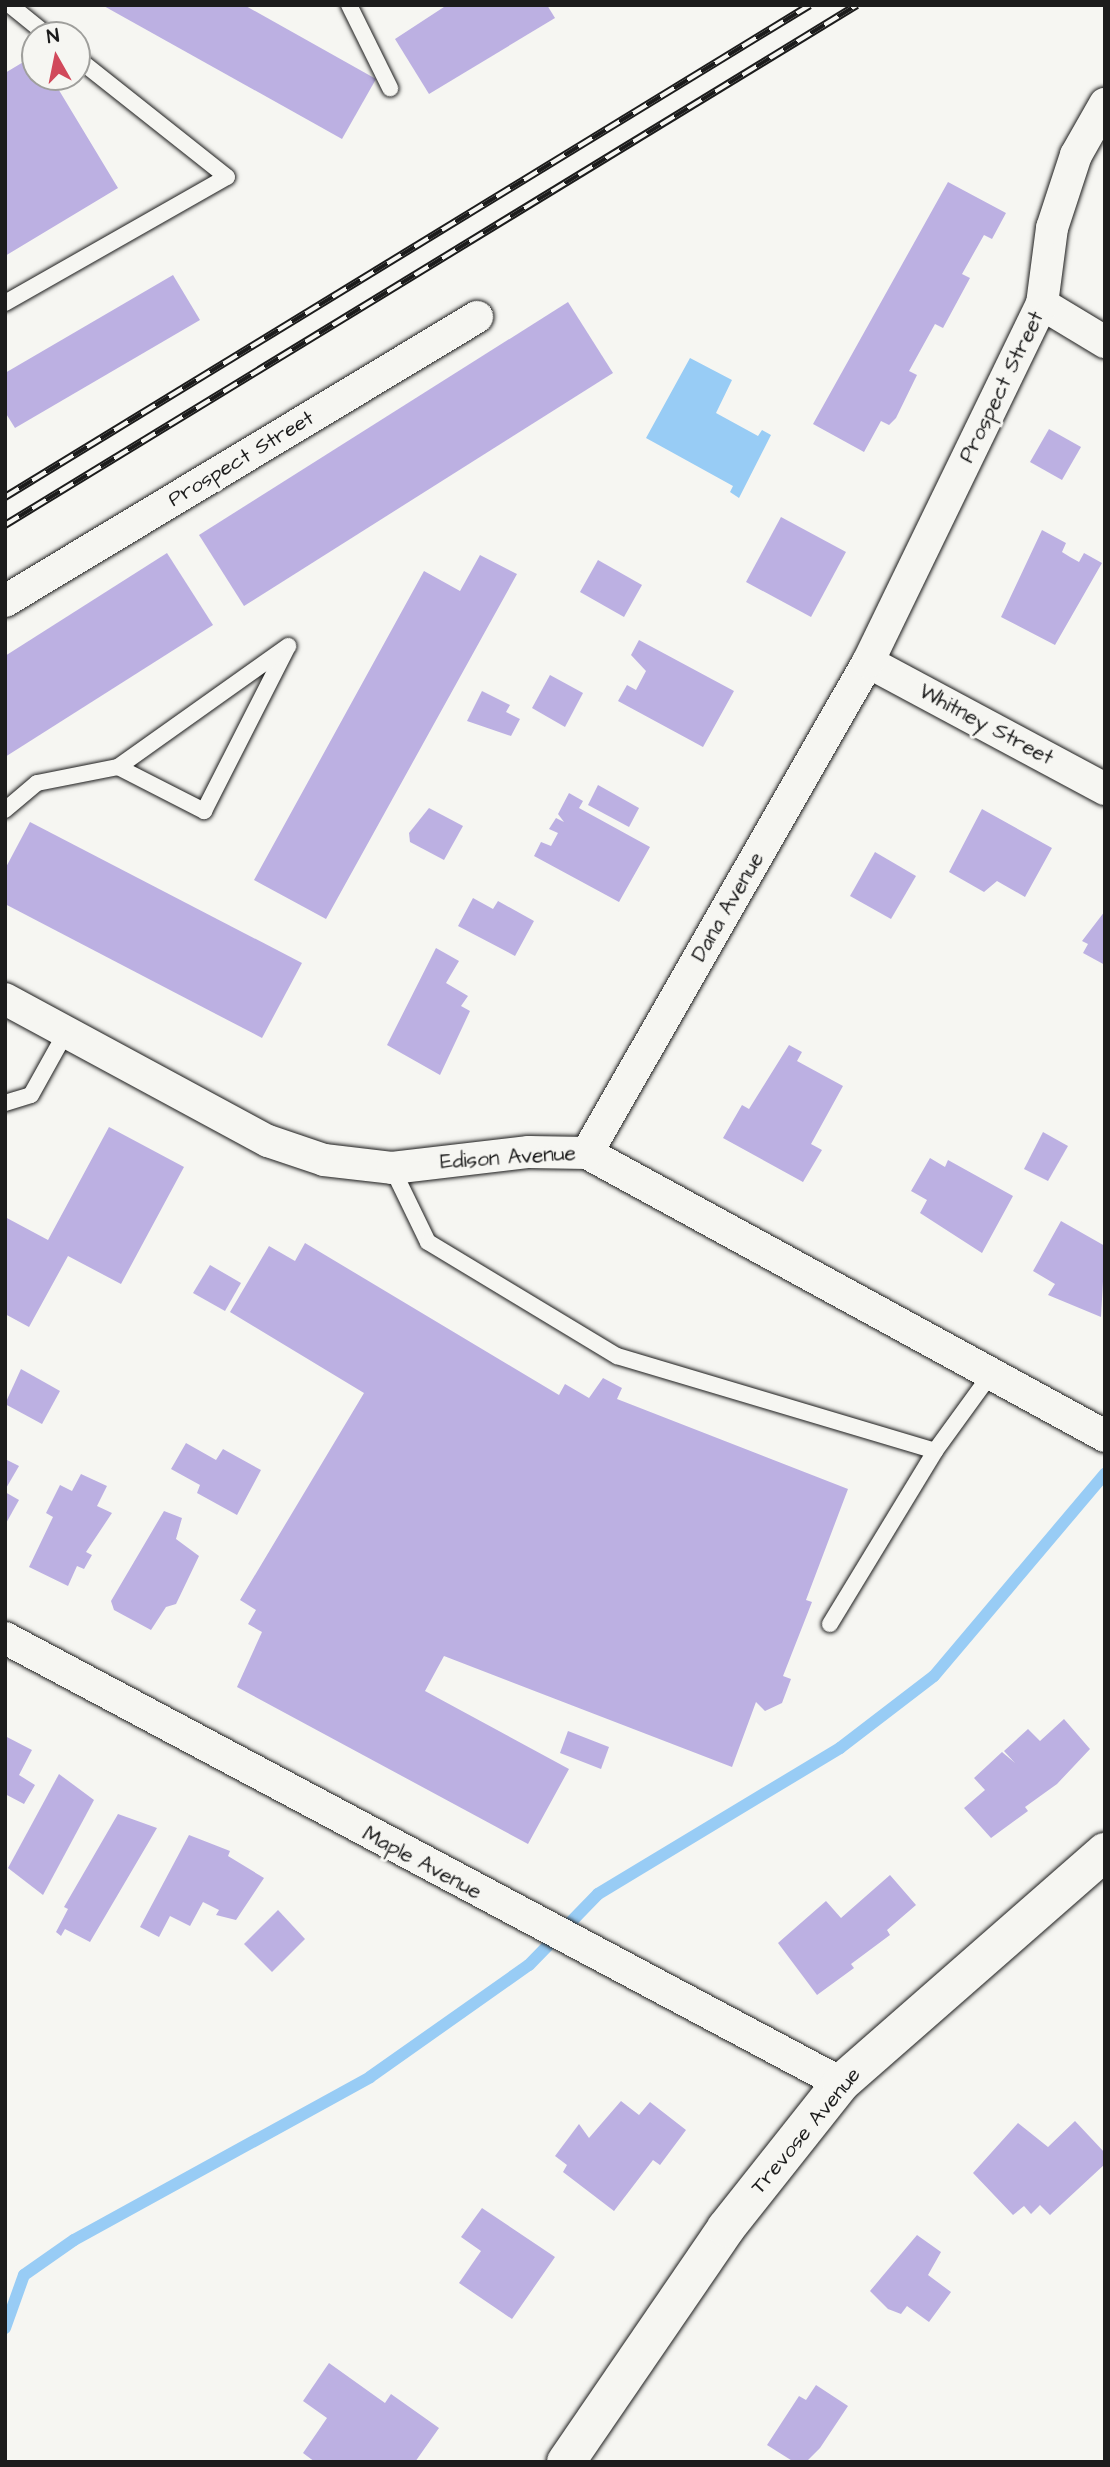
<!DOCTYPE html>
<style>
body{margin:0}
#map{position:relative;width:1110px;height:2467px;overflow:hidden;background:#f6f6f2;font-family:"Architects Daughter",sans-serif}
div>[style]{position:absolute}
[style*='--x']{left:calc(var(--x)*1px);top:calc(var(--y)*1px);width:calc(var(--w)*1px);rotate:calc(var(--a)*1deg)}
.water>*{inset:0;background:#98ccf5}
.stream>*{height:12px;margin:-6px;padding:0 6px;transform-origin:6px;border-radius:6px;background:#98ccf5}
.building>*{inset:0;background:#bcb0e2}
.roads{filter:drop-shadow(0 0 2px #1c1c1c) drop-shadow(0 0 2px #1c1c1c)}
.service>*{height:16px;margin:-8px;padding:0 8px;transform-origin:8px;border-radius:8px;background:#f6f6f2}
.minor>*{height:32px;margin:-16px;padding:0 16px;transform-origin:16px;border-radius:16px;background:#f6f6f2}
.tertiary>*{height:38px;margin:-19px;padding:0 19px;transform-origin:19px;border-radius:19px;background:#f6f6f2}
.rail>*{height:8px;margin-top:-4px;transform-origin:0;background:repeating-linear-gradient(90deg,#f6f6f2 0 16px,#1c1c1c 0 32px);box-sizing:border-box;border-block:2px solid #1c1c1c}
span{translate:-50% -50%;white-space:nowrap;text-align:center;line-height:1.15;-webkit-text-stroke:6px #f6f6f2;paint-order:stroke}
.street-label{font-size:21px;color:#1c1c1c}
.frame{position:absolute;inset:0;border:7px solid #1c1c1c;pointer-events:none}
.north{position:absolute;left:21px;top:21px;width:70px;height:70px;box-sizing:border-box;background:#f6f6f2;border:2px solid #9f9f9c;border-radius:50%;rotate:351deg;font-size:19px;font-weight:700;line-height:28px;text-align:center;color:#1c1c1c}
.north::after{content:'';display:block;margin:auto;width:24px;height:32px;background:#d1495b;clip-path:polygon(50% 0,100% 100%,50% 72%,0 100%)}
</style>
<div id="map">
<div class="water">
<i style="clip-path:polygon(690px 358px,732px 380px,716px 413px,758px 436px,762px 430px,771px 435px,739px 498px,730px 492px,733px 486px,646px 438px)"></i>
</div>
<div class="stream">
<i style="--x:5;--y:2328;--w:56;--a:-70.3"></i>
<i style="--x:24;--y:2275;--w:61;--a:-35"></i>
<i style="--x:74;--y:2240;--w:338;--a:-28.8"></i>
<i style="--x:370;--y:2077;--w:194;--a:-35.2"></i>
<i style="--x:529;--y:1965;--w:99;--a:-45.8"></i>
<i style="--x:598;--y:1894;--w:283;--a:-31.1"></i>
<i style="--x:840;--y:1748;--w:118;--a:-37.5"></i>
<i style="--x:934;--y:1676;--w:265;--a:-49.8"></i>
</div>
<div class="building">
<i style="clip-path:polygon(102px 5px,244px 5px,376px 79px,342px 139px)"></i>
<i style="clip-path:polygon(447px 5px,547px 5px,555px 18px,429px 94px,395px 39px)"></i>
<i style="clip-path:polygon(35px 55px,35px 77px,51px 77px,118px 188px,5px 256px,5px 73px)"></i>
<i style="clip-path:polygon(948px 182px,1006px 213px,992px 239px,984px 235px,962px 274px,970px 278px,943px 328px,935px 324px,909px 371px,917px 375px,896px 418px,889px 425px,881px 421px,864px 452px,813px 424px)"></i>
<i style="clip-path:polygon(173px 275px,200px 320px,15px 428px,5px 412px,5px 373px)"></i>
<i style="clip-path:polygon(568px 302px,613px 373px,244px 606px,199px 535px)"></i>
<i style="clip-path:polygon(1049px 429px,1081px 447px,1062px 480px,1030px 462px)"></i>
<i style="clip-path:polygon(781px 517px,846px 552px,811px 617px,746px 582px)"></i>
<i style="clip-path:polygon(1042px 530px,1066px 543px,1062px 552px,1070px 557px,1079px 562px,1084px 553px,1102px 563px,1055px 645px,1001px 617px)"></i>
<i style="clip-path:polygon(167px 553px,213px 625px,5px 757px,5px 656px)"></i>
<i style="clip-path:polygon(480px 555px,517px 574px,326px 919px,254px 880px,424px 571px,460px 591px)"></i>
<i style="clip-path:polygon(598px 560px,642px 585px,624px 617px,580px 592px)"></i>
<i style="clip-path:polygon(639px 640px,734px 691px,703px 747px,618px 701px,627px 685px,636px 690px,646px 671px,631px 655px)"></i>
<i style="clip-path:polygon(550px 675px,583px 693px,565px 727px,532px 708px)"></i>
<i style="clip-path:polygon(482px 691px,510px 705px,506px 712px,520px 719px,511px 736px,467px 721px)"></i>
<i style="clip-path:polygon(598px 785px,639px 808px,629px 827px,588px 805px)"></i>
<i style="clip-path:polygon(569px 793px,583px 801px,579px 808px,650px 847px,619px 902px,534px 856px,541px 842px,551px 846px,558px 833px,549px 829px,556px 818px,564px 822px,558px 814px)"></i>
<i style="clip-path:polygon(429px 808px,463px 826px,444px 860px,410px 842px,409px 833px)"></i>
<i style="clip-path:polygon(982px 809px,1052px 848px,1025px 897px,997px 881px,984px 892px,949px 872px)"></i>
<i style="clip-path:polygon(30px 822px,302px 963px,262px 1038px,5px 904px,5px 869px)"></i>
<i style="clip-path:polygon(875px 852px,916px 876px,891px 919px,850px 896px)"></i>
<i style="clip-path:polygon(473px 898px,493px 909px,498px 901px,534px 921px,515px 956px,458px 926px)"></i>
<i style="clip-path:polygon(1105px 911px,1105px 965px,1083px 953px,1088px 944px,1082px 941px)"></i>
<i style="clip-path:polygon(436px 948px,459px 961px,446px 983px,468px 996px,461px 1006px,470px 1011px,440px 1075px,387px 1045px)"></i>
<i style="clip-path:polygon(789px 1045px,802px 1052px,797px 1061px,843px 1086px,811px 1144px,822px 1150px,803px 1182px,723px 1138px,742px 1105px,749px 1109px)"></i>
<i style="clip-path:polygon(109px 1127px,184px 1167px,121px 1284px,68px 1256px,29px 1327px,5px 1314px,5px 1217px,48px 1240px)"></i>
<i style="clip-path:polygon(1043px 1132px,1068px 1146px,1048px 1181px,1024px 1169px)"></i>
<i style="clip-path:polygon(930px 1158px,945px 1167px,948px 1160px,1013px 1196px,982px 1253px,920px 1213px,927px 1200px,911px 1191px)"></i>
<i style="clip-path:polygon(1061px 1221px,1105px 1246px,1101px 1317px,1048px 1295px,1055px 1284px,1033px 1271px)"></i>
<i style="clip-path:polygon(305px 1243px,559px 1395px,565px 1384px,589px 1398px,603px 1378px,622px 1388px,617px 1399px,848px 1489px,806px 1600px,812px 1602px,783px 1676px,791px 1679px,782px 1703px,765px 1711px,756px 1702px,732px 1767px,444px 1656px,425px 1691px,569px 1769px,528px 1844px,237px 1687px,262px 1632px,248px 1624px,256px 1610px,240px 1600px,364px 1393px,230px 1312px,269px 1246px,295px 1261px)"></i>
<i style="clip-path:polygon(210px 1265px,241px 1283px,225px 1311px,193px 1293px)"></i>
<i style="clip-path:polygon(21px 1369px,60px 1391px,42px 1424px,5px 1404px)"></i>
<i style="clip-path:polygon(186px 1443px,216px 1460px,223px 1449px,261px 1470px,237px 1515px,197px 1493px,200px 1485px,171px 1469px)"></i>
<i style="clip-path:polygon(5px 1459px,19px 1466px,5px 1490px)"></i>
<i style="clip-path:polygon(81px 1474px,107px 1486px,97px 1506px,112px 1513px,86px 1552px,92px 1555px,84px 1569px,77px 1566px,68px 1586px,29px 1567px,53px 1517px,46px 1513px,60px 1485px,72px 1491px)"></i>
<i style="clip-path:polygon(5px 1492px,19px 1500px,5px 1525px)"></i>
<i style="clip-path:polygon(164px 1511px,182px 1518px,176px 1539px,199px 1556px,176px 1604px,166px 1607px,151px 1630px,114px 1610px,111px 1601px)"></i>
<i style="clip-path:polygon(1064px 1719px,1090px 1749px,1057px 1784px,1025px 1807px,1028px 1811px,991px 1838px,964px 1808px,985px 1790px,974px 1778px,1002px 1752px,1015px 1763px,1004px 1751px,1028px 1729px,1040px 1741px)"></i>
<i style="clip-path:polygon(568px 1731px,609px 1747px,601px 1769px,560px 1753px)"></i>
<i style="clip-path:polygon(5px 1736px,32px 1750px,19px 1775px,35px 1785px,24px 1804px,5px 1794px)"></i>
<i style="clip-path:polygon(59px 1774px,94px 1800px,43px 1895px,8px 1868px)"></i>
<i style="clip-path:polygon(118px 1814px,157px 1828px,90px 1942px,65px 1929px,61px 1936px,56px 1932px,68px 1909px,64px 1907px)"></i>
<i style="clip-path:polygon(189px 1835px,230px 1851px,228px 1856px,264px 1878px,236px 1920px,216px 1915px,219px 1910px,203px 1902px,190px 1926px,170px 1916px,159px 1937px,140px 1927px)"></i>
<i style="clip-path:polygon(890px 1875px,916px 1905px,887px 1930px,890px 1935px,851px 1964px,854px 1968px,817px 1995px,778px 1943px,826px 1901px,841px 1918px)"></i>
<i style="clip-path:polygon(278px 1910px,305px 1939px,272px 1972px,244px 1944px)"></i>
<i style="clip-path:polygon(621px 2101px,639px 2115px,650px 2102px,686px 2130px,660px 2165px,653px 2160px,614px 2211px,563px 2172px,567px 2165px,555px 2156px,579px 2124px,589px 2138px)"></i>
<i style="clip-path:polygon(1075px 2121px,1105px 2153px,1105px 2164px,1050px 2215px,1040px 2205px,1031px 2214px,1024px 2206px,1013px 2215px,973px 2173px,1018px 2123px,1048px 2147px)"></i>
<i style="clip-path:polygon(482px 2208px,555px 2257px,512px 2319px,459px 2283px,481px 2251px,461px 2237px)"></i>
<i style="clip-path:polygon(917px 2235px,941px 2252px,928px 2275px,951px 2292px,929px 2322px,907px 2306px,901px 2314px,888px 2309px,870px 2291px)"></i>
<i style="clip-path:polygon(329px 2363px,385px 2403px,391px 2394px,439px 2428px,415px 2462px,315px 2462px,303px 2453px,327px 2418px,303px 2401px)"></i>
<i style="clip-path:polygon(816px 2385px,848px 2406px,820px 2448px,806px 2462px,794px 2462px,767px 2445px,799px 2396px,806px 2400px)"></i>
</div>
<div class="roads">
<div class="service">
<i style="--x:10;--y:5;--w:48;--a:39"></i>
<i style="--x:349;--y:5;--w:93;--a:63.7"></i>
<i style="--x:5;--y:303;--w:255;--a:-29.6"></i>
<i style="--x:227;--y:177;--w:191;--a:-141.6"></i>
<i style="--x:118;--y:767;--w:97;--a:27.1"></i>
<i style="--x:204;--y:811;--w:183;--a:-63"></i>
<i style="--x:5;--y:810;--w:42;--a:-40.2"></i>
<i style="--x:37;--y:783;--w:83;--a:-11.2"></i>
<i style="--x:118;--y:767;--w:209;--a:-35.4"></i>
<i style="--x:5;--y:1103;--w:27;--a:-17"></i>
<i style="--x:31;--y:1095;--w:72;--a:-60.9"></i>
<i style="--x:392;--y:1168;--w:82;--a:64.1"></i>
<i style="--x:428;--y:1242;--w:221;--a:31.1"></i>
<i style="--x:617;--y:1356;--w:332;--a:16.6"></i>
<i style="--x:935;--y:1451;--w:95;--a:-54"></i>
<i style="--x:830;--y:1624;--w:202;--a:-58.7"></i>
</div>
<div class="minor">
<i style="--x:1042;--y:304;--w:74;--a:31.1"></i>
<i style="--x:5;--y:601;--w:551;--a:-31.04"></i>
<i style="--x:868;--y:662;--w:269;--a:28.2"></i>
<i style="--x:5;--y:999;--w:299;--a:28.4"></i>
<i style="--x:268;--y:1141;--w:59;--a:18.7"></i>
<i style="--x:324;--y:1160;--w:68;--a:6.7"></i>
<i style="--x:392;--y:1168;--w:138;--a:-6.7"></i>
<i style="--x:529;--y:1152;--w:58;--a:1"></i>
<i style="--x:587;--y:1153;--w:590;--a:28.65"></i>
<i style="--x:587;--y:1153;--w:566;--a:-60.22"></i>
<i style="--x:868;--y:662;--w:398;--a:-64.1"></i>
<i style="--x:1042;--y:304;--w:77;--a:-82.5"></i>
<i style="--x:1052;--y:228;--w:77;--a:-71.8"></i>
<i style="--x:1076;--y:155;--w:59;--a:-60.4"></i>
<i style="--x:5;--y:1638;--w:947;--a:28.03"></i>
</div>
<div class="tertiary">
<i style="--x:566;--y:2462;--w:283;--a:-55.6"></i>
<i style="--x:726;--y:2228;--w:185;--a:-51.6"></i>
<i style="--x:841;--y:2083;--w:351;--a:-41.2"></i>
</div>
</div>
<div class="rail">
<i style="--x:5;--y:497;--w:943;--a:-31.43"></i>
<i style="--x:5;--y:525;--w:998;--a:-31.4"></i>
</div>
<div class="street-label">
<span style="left:1002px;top:387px;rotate:-64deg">Prospect Street</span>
<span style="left:241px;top:459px;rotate:-31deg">Prospect Street</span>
<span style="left:986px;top:725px;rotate:28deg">Whitney Street</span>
<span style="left:728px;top:907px;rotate:-60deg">Dana Avenue</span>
<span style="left:508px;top:1158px;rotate:-4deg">Edison Avenue</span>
<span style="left:422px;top:1863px;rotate:28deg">Maple Avenue</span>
<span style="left:806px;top:2131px;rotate:-50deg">Trevose Avenue</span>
</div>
<div class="frame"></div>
<div class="north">N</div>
</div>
